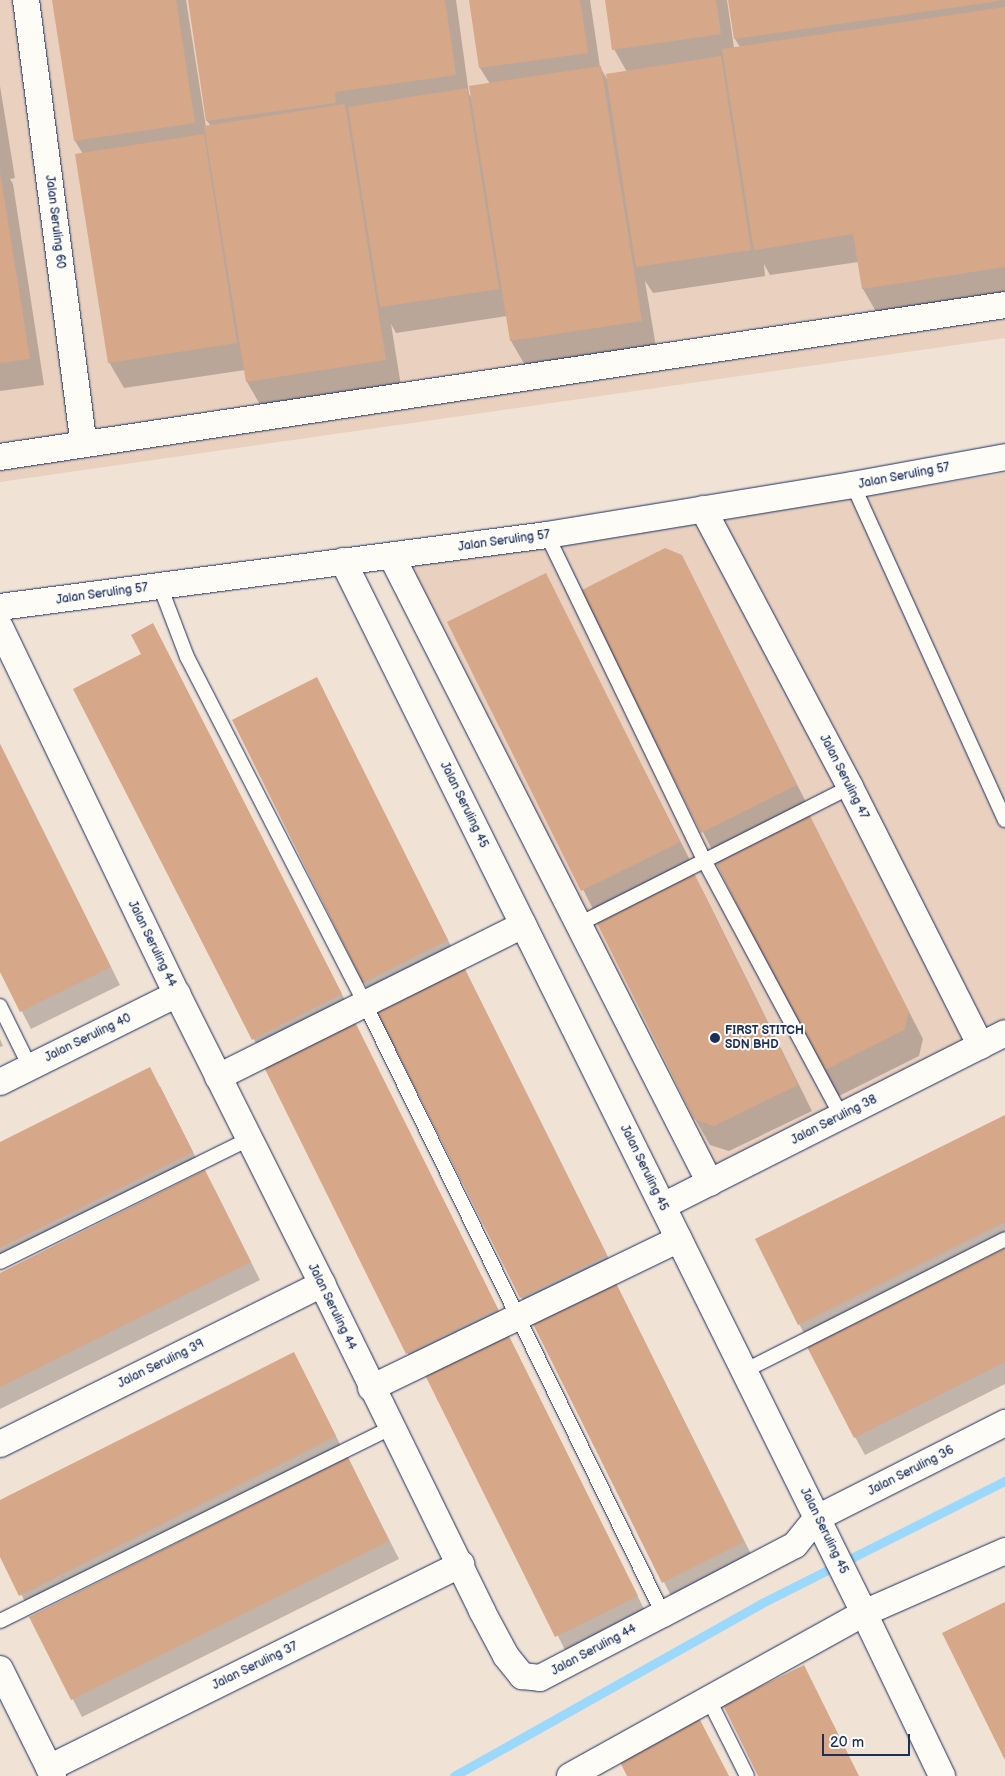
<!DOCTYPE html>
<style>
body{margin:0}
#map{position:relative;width:1005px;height:1776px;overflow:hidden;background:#f1e2d6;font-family:"Balsamiq Sans",sans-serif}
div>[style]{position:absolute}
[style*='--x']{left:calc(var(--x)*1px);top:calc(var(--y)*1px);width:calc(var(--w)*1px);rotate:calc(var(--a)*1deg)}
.built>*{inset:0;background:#e9d0bf}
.shadow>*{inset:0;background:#0003}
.stream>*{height:9px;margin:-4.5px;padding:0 4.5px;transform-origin:4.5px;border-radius:4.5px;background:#9bd8fc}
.building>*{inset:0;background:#d6a788}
.roads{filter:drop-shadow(0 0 1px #1b2f5e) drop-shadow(0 0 1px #1b2f5e)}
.lane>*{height:14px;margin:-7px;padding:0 7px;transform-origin:7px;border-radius:7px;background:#fdfcf7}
.street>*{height:26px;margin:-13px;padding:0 13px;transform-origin:13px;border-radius:13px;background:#fdfcf7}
.dots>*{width:14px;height:14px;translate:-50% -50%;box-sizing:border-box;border:2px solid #fdfcf7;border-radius:50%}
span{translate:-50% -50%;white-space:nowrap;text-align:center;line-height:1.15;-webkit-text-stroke:4px #fdfcf7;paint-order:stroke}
.street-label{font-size:12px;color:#1b2f5e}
.poi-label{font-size:12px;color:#1b2f5e;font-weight:700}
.left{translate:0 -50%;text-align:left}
.scale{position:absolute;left:822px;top:1734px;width:88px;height:22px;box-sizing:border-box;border:2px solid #1b2f5e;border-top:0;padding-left:6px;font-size:15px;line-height:18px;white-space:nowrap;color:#1b2f5e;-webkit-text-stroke:4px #fdfcf7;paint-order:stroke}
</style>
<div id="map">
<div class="built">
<i style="clip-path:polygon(0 0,1005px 0,1005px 338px,0 482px)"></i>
<i style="clip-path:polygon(1005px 473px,1005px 1020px,714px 1169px,409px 567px,823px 503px)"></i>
</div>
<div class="shadow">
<i style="clip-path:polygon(54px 0,186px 0,206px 127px,211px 126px,207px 121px,190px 0,456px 0,469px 94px,473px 100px,490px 84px,480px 68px,470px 0,590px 0,600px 67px,608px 81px,627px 72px,614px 49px,606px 0,727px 0,734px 48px,740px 47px,735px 39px,730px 0,1005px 0,1005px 295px,878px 315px,863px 289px,858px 262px,770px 275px,764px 264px,765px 276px,653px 293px,645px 281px,656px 347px,526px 367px,511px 341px,507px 316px,396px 333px,391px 324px,401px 386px,262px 408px,247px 382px,245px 370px,124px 388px,109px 362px,83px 154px,75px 141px)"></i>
<i style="clip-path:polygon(0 86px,15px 178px,10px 179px,13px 184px,44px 385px,0 391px)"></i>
<i style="clip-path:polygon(681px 556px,811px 812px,808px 814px,923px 1039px,919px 1056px,837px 1097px,581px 591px)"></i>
<i style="clip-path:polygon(545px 575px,694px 868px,691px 870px,706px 897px,812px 1111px,729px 1151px,710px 1145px,695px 1119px,597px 917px,449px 623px)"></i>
<i style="clip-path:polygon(153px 625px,351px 1012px,263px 1057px,74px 689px,142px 655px)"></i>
<i style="clip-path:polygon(326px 697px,457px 958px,374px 1000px,364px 982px)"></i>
<i style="clip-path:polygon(0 744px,120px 985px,31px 1029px,0 969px)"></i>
<i style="clip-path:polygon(471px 982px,616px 1273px,531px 1315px,521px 1297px)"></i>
<i style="clip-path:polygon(362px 1037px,507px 1327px,417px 1371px,263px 1064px)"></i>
<i style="clip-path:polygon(0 1039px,3px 1046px,0 1047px)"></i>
<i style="clip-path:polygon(160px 1086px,202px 1170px,0 1270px,0 1143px)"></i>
<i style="clip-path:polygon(1005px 1116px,1005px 1244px,809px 1342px,799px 1324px)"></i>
<i style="clip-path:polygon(215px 1190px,260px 1280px,0 1409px,0 1274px)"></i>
<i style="clip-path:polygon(1005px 1249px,1005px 1384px,865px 1455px,855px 1437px)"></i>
<i style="clip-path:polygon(623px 1298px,754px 1560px,673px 1600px,533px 1321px)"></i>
<i style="clip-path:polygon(516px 1351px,647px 1615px,567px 1654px,426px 1373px)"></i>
<i style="clip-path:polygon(303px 1371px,345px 1454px,31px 1613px,0 1554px,0 1502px)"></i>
<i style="clip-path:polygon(357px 1476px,399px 1559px,82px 1717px,30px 1617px)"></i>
</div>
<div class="stream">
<i style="--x:454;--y:1776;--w:353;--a:-29.3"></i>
<i style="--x:762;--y:1603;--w:272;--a:-26.7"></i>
</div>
<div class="building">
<i style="clip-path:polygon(52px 0,176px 0,195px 123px,74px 141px)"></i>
<i style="clip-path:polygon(188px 0,445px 0,456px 75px,335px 92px,336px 103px,206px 121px)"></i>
<i style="clip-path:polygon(469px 0,580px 0,588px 53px,479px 68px)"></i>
<i style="clip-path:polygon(605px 0,716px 0,721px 34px,612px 50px)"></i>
<i style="clip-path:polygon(728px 0,998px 0,999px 1px,734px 39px)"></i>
<i style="clip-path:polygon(1005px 7px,1005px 267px,862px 289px,853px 234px,754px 250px,722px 49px)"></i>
<i style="clip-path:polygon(721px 56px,751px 250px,636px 267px,606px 74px)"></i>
<i style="clip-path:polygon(601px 66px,642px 321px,510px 341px,469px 86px)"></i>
<i style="clip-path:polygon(467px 88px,499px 289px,380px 307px,348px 107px)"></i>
<i style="clip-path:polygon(345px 104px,386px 360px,246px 382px,204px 126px)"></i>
<i style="clip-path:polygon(204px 134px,237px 343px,108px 363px,75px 154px)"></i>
<i style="clip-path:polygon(0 172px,30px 359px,0 363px)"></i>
<i style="clip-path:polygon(665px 548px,682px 555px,797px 785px,701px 833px,580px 591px)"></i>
<i style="clip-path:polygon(546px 573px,680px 842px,581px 891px,447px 622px)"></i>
<i style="clip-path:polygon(153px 623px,342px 994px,252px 1040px,73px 689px,141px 654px,131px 635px)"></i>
<i style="clip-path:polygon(317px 677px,448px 940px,363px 983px,232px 720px)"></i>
<i style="clip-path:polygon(0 744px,111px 967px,20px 1012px,0 972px)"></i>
<i style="clip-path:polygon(807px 810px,909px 1012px,904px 1030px,821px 1072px,713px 857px)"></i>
<i style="clip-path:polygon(692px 869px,798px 1085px,714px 1126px,694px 1119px,594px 917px)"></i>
<i style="clip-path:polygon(462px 963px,607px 1255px,520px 1298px,374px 1006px)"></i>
<i style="clip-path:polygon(353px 1018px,498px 1309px,406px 1354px,262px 1063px)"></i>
<i style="clip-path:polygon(150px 1067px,193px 1152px,0 1248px,0 1142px)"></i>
<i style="clip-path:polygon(1005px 1115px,1005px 1222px,798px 1325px,755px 1239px)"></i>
<i style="clip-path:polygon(205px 1170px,251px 1262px,0 1387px,0 1273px)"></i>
<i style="clip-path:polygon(1005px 1248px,1005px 1362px,854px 1438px,807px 1347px)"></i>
<i style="clip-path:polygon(614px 1279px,744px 1542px,662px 1583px,531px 1320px)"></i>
<i style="clip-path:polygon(507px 1332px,638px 1596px,555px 1637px,424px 1373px)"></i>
<i style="clip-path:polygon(294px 1352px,336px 1436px,19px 1596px,0 1557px,0 1500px)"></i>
<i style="clip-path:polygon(348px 1457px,389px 1541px,71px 1700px,29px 1617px)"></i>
<i style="clip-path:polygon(1005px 1602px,1005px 1760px,942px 1633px)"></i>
<i style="clip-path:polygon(804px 1665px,859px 1776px,758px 1776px,723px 1705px)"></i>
<i style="clip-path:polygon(698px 1716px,729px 1776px,627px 1776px,617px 1756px)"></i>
</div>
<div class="roads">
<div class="lane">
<i style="--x:853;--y:485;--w:368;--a:65.6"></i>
<i style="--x:547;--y:535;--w:361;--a:64.2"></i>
<i style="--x:704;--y:860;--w:290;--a:61.8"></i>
<i style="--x:160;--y:586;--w:76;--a:69.2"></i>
<i style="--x:187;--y:657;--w:390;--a:62.8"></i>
<i style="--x:365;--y:1004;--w:679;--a:63.96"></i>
<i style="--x:579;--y:924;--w:304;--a:-26.8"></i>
<i style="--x:0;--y:1006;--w:68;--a:63.8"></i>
<i style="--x:0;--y:1262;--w:278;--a:-26.3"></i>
<i style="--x:744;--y:1371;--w:292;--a:-26.8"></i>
<i style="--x:0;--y:1621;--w:436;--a:-26.3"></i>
<i style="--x:708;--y:1698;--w:87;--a:63.4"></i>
</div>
<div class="street">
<i style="--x:26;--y:0;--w:448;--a:82.6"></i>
<i style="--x:0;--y:457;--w:1016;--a:-8.6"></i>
<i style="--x:703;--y:509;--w:314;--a:62.1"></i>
<i style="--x:850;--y:787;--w:290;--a:63.2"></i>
<i style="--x:392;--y:557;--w:702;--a:63.07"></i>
<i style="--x:343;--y:561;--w:1174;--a:63.65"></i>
<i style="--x:864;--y:1613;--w:181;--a:64.4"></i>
<i style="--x:0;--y:607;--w:552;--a:-7.5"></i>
<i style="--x:547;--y:535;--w:310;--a:-9.3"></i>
<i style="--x:853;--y:485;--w:155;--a:-10.4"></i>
<i style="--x:0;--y:627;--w:407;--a:64.3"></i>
<i style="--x:177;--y:994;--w:324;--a:63.4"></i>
<i style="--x:322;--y:1284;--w:364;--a:63.9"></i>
<i style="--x:482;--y:1611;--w:51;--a:61.9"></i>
<i style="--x:506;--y:1656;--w:26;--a:51"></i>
<i style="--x:522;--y:1676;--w:18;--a:6"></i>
<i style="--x:540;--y:1678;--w:139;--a:-27.5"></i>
<i style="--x:663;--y:1614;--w:149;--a:-27.6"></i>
<i style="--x:795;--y:1545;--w:35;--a:-51"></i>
<i style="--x:817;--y:1518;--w:211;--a:-26.8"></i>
<i style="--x:218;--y:1077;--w:341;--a:-26.5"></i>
<i style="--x:0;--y:1082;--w:198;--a:-26.4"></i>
<i style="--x:663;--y:1206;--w:383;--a:-26.8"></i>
<i style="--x:371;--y:1388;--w:342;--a:-25.8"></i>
<i style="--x:0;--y:1444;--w:360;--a:-26.4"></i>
<i style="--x:0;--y:1669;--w:119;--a:63.6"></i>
<i style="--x:49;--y:1768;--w:460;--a:-26.3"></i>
<i style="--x:570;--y:1776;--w:336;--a:-29"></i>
<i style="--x:864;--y:1613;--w:154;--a:-23.7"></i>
</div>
</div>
<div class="dots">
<i style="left:715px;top:1038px;background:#1b2f5e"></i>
</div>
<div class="street-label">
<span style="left:55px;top:222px;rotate:83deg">Jalan Seruling 60</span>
<span style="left:904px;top:476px;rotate:-11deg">Jalan Seruling 57</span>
<span style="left:504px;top:541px;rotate:-8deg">Jalan Seruling 57</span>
<span style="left:102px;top:594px;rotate:-8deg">Jalan Seruling 57</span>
<span style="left:844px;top:777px;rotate:63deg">Jalan Seruling 47</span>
<span style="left:464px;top:805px;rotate:64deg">Jalan Seruling 45</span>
<span style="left:152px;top:944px;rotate:64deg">Jalan Seruling 44</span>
<span style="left:88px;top:1038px;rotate:-26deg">Jalan Seruling 40</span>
<span style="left:834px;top:1120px;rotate:-27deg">Jalan Seruling 38</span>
<span style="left:644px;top:1168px;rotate:64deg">Jalan Seruling 45</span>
<span style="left:332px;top:1307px;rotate:64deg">Jalan Seruling 44</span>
<span style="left:161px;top:1364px;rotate:-26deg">Jalan Seruling 39</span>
<span style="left:911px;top:1471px;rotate:-27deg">Jalan Seruling 36</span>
<span style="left:824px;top:1531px;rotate:64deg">Jalan Seruling 45</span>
<span style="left:594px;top:1650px;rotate:-28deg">Jalan Seruling 44</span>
<span style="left:255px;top:1666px;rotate:-26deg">Jalan Seruling 37</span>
</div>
<div class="poi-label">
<span class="left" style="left:725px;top:1038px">FIRST STITCH<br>SDN BHD</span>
</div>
<div class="scale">20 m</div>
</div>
